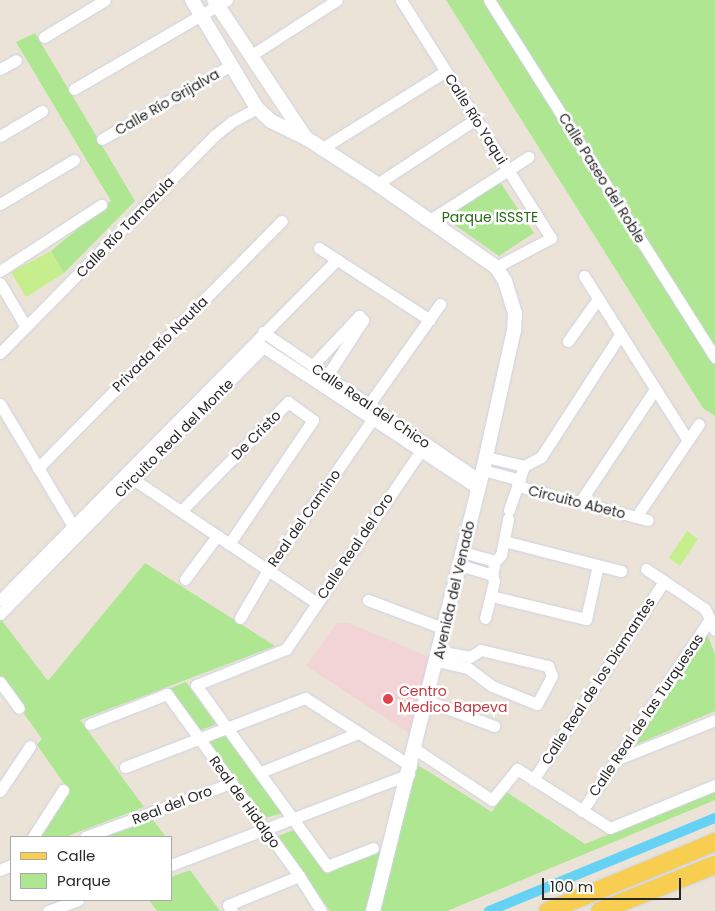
<!DOCTYPE html>
<meta charset="utf-8">
<style>
body{margin:0}
#map{position:relative;width:715px;height:911px;overflow:hidden;background:#ebe3d8;font-family:Poppins,sans-serif}
div>[style]{position:absolute}
[style*='--x']{left:calc(var(--x)*1px);top:calc(var(--y)*1px);width:calc(var(--w)*1px);rotate:calc(var(--a)*1deg)}
.medical>*{inset:0;background:#f3d4d6}
.green>*{inset:0;background:#afe691}
.pitch>*{inset:0;background:#c6ee8c}
.canal>*{height:10px;margin:-5px;padding:0 5px;transform-origin:5px;border-radius:5px;background:#64d1f5}
.roads{filter:drop-shadow(0 0 1px #cdd2e2) drop-shadow(0 0 1px #cdd2e2)}
.minor>*{height:11px;margin:-5.5px;padding:0 5.5px;transform-origin:5.5px;border-radius:5.5px;background:#fff}
.tertiary>*{height:14px;margin:-7px;padding:0 7px;transform-origin:7px;border-radius:7px;background:#fff}
.primary>*{height:18px;margin:-9px;padding:0 9px;transform-origin:9px;border-radius:9px;background:#f8ce51}
.dots>*{width:14px;height:14px;translate:-50% -50%;box-sizing:border-box;border:2px solid #fff;border-radius:50%}
span{translate:-50% -50%;white-space:nowrap;text-align:center;line-height:1.15;-webkit-text-stroke:5px #fff;paint-order:stroke}
.street-label{font-size:14px;color:#282828}
.park-label{font-size:14px;color:#286715}
.health-label{font-size:14px;color:#be3a42}
.left{translate:0 -50%;text-align:left}
.legend{position:absolute;left:10px;top:836px;width:162px;height:65px;box-sizing:border-box;background:#fff;border:1px solid #a9a9a9;margin:0;padding:6px 9px;list-style:none;font-size:15px;color:#282828}
.legend li{display:flex;align-items:center;gap:10px;height:25px}
.legend b{width:25px;border:1px solid #a9a9a9}
.scale{position:absolute;left:542px;top:878px;width:139px;height:22px;box-sizing:border-box;border:2px solid #282828;border-top:0;padding-left:6px;font-size:15px;line-height:18px;white-space:nowrap;color:#282828;-webkit-text-stroke:4px #fff;paint-order:stroke}
</style>
<div id="map">
<div class="medical">
<i style="clip-path:polygon(337px 623px,349px 623px,429px 657px,409px 733px,306px 666px)"></i>
</div>
<div class="green">
<i style="clip-path:polygon(446px 0,715px 0,715px 416px,703px 408px)"></i>
<i style="clip-path:polygon(35px 33px,135px 201px,64px 273px,51px 251px,111px 201px,16px 42px)"></i>
<i style="clip-path:polygon(498px 179px,534px 233px,499px 256px,442px 216px)"></i>
<i style="clip-path:polygon(145px 563px,275px 646px,80px 720px,144px 807px,65px 837px,41px 837px,70px 792px,37px 745px,42px 739px,0 680px,0 618px,48px 681px)"></i>
<i style="clip-path:polygon(707px 634px,715px 654px,715px 711px,635px 745px)"></i>
<i style="clip-path:polygon(186px 682px,216px 724px,199px 731px,168px 689px)"></i>
<i style="clip-path:polygon(224px 734px,283px 813px,265px 818px,208px 741px)"></i>
<i style="clip-path:polygon(418px 765px,492px 812px,505px 791px,585px 844px,715px 790px,715px 800px,447px 911px,377px 911px)"></i>
<i style="clip-path:polygon(153px 820px,166px 837px,105px 837px)"></i>
<i style="clip-path:polygon(294px 830px,326px 874px,382px 849px,368px 911px,330px 911px,278px 836px)"></i>
<i style="clip-path:polygon(190px 870px,220px 911px,157px 911px,149px 900px,171px 900px,171px 877px)"></i>
</div>
<div class="pitch">
<i style="clip-path:polygon(51px 251px,64px 273px,26px 297px,11px 272px)"></i>
<i style="clip-path:polygon(687px 531px,698px 539px,680px 566px,669px 558px)"></i>
</div>
<div class="canal">
<i style="--x:489;--y:911;--w:244;--a:-22.4"></i>
</div>
<div class="roads">
<div class="minor">
<i style="--x:401;--y:0;--w:281;--a:57.8"></i>
<i style="--x:551;--y:238;--w:62;--a:152.2"></i>
<i style="--x:489;--y:0;--w:423;--a:57.7"></i>
<i style="--x:44;--y:37;--w:71;--a:-31.2"></i>
<i style="--x:250;--y:56;--w:103;--a:-32.8"></i>
<i style="--x:0;--y:69;--w:18;--a:-29"></i>
<i style="--x:74;--y:89;--w:177;--a:-30.2"></i>
<i style="--x:0;--y:136;--w:49;--a:-30.8"></i>
<i style="--x:102;--y:139;--w:149;--a:-29.8"></i>
<i style="--x:321;--y:149;--w:147;--a:-32"></i>
<i style="--x:377;--y:184;--w:118;--a:-33.3"></i>
<i style="--x:0;--y:204;--w:86;--a:-30.7"></i>
<i style="--x:430;--y:220;--w:117;--a:-32.7"></i>
<i style="--x:319;--y:248;--w:132;--a:33"></i>
<i style="--x:0;--y:271;--w:121;--a:-33.2"></i>
<i style="--x:584;--y:276;--w:193;--a:57.7"></i>
<i style="--x:0;--y:283;--w:51;--a:59.4"></i>
<i style="--x:263;--y:332;--w:263;--a:34.3"></i>
<i style="--x:568;--y:341;--w:52;--a:-54.5"></i>
<i style="--x:0;--y:353;--w:305;--a:-45.4"></i>
<i style="--x:214;--y:136;--w:22;--a:-39"></i>
<i style="--x:231;--y:122;--w:30;--a:-28"></i>
<i style="--x:312;--y:366;--w:69;--a:-46.8"></i>
<i style="--x:359;--y:316;--w:6;--a:45"></i>
<i style="--x:363;--y:320;--w:67;--a:122.7"></i>
<i style="--x:0;--y:404;--w:148;--a:59.1"></i>
<i style="--x:365;--y:410;--w:130;--a:-54.7"></i>
<i style="--x:486;--y:457;--w:39;--a:13"></i>
<i style="--x:38;--y:468;--w:347;--a:-45.4"></i>
<i style="--x:483;--y:470;--w:38;--a:15"></i>
<i style="--x:133;--y:479;--w:222;--a:34"></i>
<i style="--x:518;--y:486;--w:134;--a:14.7"></i>
<i style="--x:580;--y:502;--w:136;--a:-56.4"></i>
<i style="--x:509;--y:510;--w:46;--a:-71.2"></i>
<i style="--x:524;--y:466;--w:19;--a:-28"></i>
<i style="--x:541;--y:457;--w:145;--a:-57.1"></i>
<i style="--x:181;--y:511;--w:153;--a:-45.5"></i>
<i style="--x:288;--y:402;--w:31;--a:36"></i>
<i style="--x:313;--y:420;--w:150;--a:124.1"></i>
<i style="--x:636;--y:517;--w:112;--a:-55.9"></i>
<i style="--x:504;--y:541;--w:121;--a:14.4"></i>
<i style="--x:463;--y:552;--w:33;--a:16"></i>
<i style="--x:460;--y:565;--w:34;--a:17"></i>
<i style="--x:646;--y:569;--w:71;--a:34.1"></i>
<i style="--x:705;--y:609;--w:23;--a:65"></i>
<i style="--x:185;--y:579;--w:54;--a:-53.3"></i>
<i style="--x:491;--y:596;--w:98;--a:13.6"></i>
<i style="--x:586;--y:619;--w:55;--a:-77.5"></i>
<i style="--x:0;--y:600;--w:479;--a:-45.3"></i>
<i style="--x:368;--y:600;--w:82;--a:20.6"></i>
<i style="--x:0;--y:614;--w:375;--a:-45.4"></i>
<i style="--x:263;--y:347;--w:258;--a:33.4"></i>
<i style="--x:240;--y:618;--w:56;--a:-59.7"></i>
<i style="--x:268;--y:570;--w:183;--a:-55.3"></i>
<i style="--x:485;--y:618;--w:38;--a:-76"></i>
<i style="--x:494;--y:581;--w:6;--a:-108"></i>
<i style="--x:492;--y:575;--w:14;--a:-78"></i>
<i style="--x:495;--y:561;--w:8;--a:-45"></i>
<i style="--x:501;--y:555;--w:37;--a:-79"></i>
<i style="--x:437;--y:661;--w:32;--a:13"></i>
<i style="--x:468;--y:668;--w:30;--a:37"></i>
<i style="--x:492;--y:686;--w:48;--a:21.8"></i>
<i style="--x:537;--y:704;--w:32;--a:-62"></i>
<i style="--x:552;--y:676;--w:11;--a:-112"></i>
<i style="--x:548;--y:666;--w:69;--a:-166.6"></i>
<i style="--x:481;--y:650;--w:13;--a:148"></i>
<i style="--x:470;--y:657;--w:31;--a:-169"></i>
<i style="--x:0;--y:682;--w:32;--a:54"></i>
<i style="--x:428;--y:701;--w:71;--a:20.7"></i>
<i style="--x:90;--y:724;--w:83;--a:-21.3"></i>
<i style="--x:167;--y:694;--w:225;--a:54"></i>
<i style="--x:299;--y:876;--w:41;--a:57.8"></i>
<i style="--x:415;--y:749;--w:92;--a:33.5"></i>
<i style="--x:492;--y:800;--w:40;--a:-51"></i>
<i style="--x:517;--y:769;--w:110;--a:32.4"></i>
<i style="--x:610;--y:828;--w:113;--a:-22.3"></i>
<i style="--x:618;--y:759;--w:105;--a:-21.9"></i>
<i style="--x:125;--y:767;--w:193;--a:-21"></i>
<i style="--x:305;--y:698;--w:126;--a:32.7"></i>
<i style="--x:261;--y:772;--w:105;--a:-21.9"></i>
<i style="--x:533;--y:780;--w:238;--a:-56.6"></i>
<i style="--x:0;--y:791;--w:54;--a:-56.3"></i>
<i style="--x:582;--y:811;--w:231;--a:-56.3"></i>
<i style="--x:33;--y:837;--w:56;--a:-57.4"></i>
<i style="--x:85;--y:837;--w:156;--a:-20.3"></i>
<i style="--x:373;--y:848;--w:49;--a:158.6"></i>
<i style="--x:327;--y:866;--w:223;--a:-125.9"></i>
<i style="--x:196;--y:685;--w:97;--a:-21.8"></i>
<i style="--x:286;--y:649;--w:249;--a:-55.8"></i>
<i style="--x:171;--y:865;--w:255;--a:-20.9"></i>
<i style="--x:0;--y:870;--w:12;--a:-24"></i>
<i style="--x:48;--y:911;--w:32;--a:-20"></i>
<i style="--x:232;--y:911;--w:7;--a:-124"></i>
<i style="--x:228;--y:905;--w:77;--a:-22.2"></i>
</div>
<div class="tertiary">
<i style="--x:192;--y:0;--w:126;--a:59"></i>
<i style="--x:257;--y:108;--w:19;--a:43"></i>
<i style="--x:271;--y:121;--w:39;--a:26"></i>
<i style="--x:306;--y:138;--w:85;--a:32.9"></i>
<i style="--x:377;--y:184;--w:145;--a:34.9"></i>
<i style="--x:496;--y:267;--w:17;--a:57"></i>
<i style="--x:505;--y:281;--w:34;--a:73"></i>
<i style="--x:515;--y:313;--w:17;--a:93"></i>
<i style="--x:514;--y:330;--w:143;--a:102.5"></i>
<i style="--x:483;--y:470;--w:455;--a:104"></i>
<i style="--x:214;--y:0;--w:164;--a:56.4"></i>
</div>
<div class="primary">
<i style="--x:548;--y:911;--w:181;--a:-22.4"></i>
<i style="--x:600;--y:911;--w:124;--a:-21.8"></i>
</div>
</div>
<div class="dots">
<i style="left:388px;top:699px;background:#e0444e"></i>
</div>
<div class="street-label">
<span style="left:167px;top:102px;rotate:-30deg">Calle Río Grijalva</span>
<span style="left:476px;top:119px;rotate:58deg">Calle Río Yaqui</span>
<span style="left:602px;top:178px;rotate:58deg">Calle Paseo del Roble</span>
<span style="left:125px;top:227px;rotate:-46deg">Calle Río Tamazula</span>
<span style="left:160px;top:344px;rotate:-45deg">Privada Río Nautla</span>
<span style="left:371px;top:406px;rotate:34deg">Calle Real del Chico</span>
<span style="left:256px;top:435px;rotate:-45deg">De Cristo</span>
<span style="left:174px;top:438px;rotate:-45deg">Circuito Real del Monte</span>
<span style="left:577px;top:502px;rotate:14deg">Circuito Abeto</span>
<span style="left:304px;top:518px;rotate:-55deg">Real del Camino</span>
<span style="left:355px;top:546px;rotate:-56deg">Calle Real del Oro</span>
<span style="left:454px;top:590px;rotate:-77deg">Avenida del Venado</span>
<span style="left:598px;top:681px;rotate:-57deg">Calle Real de los Diamantes</span>
<span style="left:646px;top:715px;rotate:-56deg">Calle Real de las Turquesas</span>
<span style="left:245px;top:802px;rotate:54deg">Real de Hidalgo</span>
<span style="left:172px;top:805px;rotate:-21deg">Real del Oro</span>
</div>
<div class="park-label">
<span style="left:490px;top:217px">Parque ISSSTE</span>
</div>
<div class="health-label">
<span class="left" style="left:399px;top:699px">Centro<br>Medico Bapeva</span>
</div>
<ul class="legend">
<li><b style="height:6px;background:#f8ce51"></b>Calle</li>
<li><b style="height:14px;background:#afe691"></b>Parque</li>
</ul>
<div class="scale">100 m</div>
</div>
